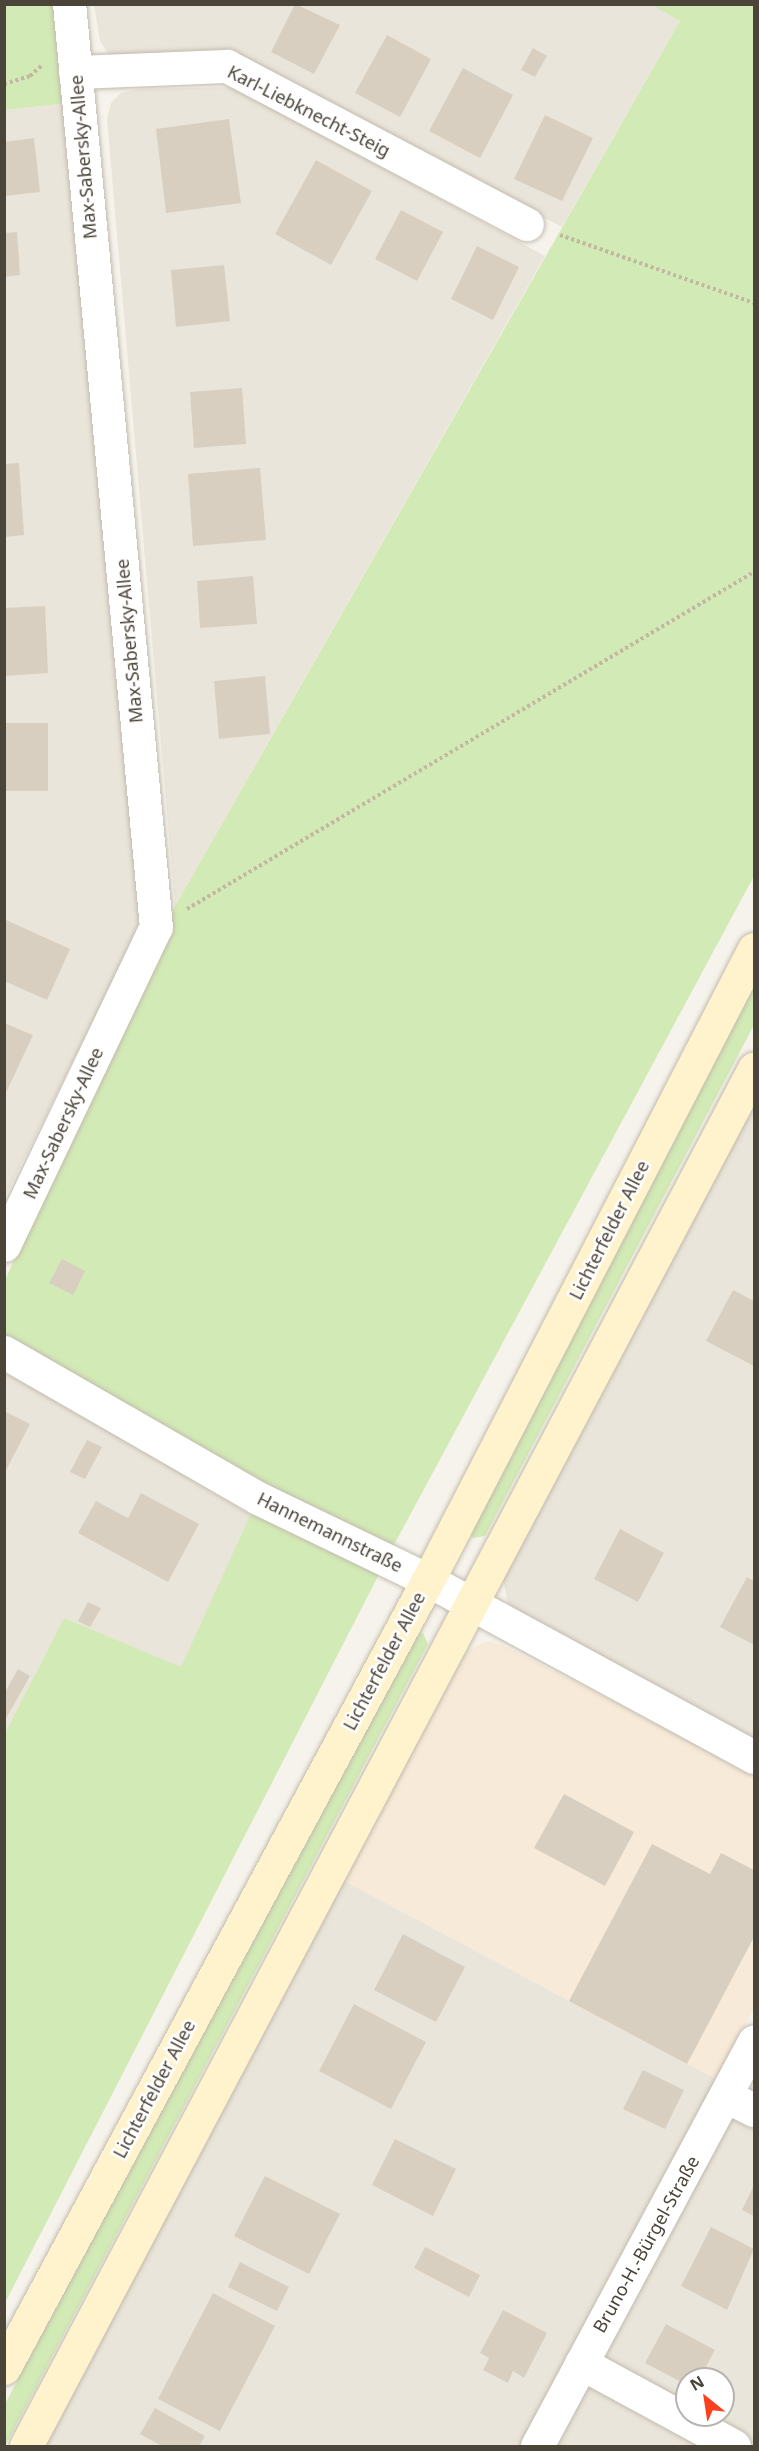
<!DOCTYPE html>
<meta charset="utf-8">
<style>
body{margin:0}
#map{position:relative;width:759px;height:2451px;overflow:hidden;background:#f6f3ec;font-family:"Noto Sans",sans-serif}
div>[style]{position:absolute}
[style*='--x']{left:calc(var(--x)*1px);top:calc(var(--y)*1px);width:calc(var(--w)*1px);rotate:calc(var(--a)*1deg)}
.residential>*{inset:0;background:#eae5da}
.commercial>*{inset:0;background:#f7ead8}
.green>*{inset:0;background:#d2eab5}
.building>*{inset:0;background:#d8cfc1}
.path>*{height:4px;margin-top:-2px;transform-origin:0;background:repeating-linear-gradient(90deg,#c4b79f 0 3px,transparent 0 6px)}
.roads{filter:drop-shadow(0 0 2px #c2bbae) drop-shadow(0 0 2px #c2bbae)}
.minor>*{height:33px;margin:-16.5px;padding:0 16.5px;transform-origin:16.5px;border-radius:16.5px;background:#fff}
.secondary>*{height:33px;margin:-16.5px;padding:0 16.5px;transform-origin:16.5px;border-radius:16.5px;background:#fff3cd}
span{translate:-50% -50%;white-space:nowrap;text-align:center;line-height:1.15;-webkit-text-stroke:5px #fff;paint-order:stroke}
.street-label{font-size:18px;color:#4b4439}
.frame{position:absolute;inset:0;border:6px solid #4b4439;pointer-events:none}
.north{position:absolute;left:675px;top:2367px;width:60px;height:60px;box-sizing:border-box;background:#fff;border:2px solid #b7b4b0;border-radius:50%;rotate:330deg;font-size:16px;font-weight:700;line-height:24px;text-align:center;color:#4b4439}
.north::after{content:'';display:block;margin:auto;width:21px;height:27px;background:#fc3f1d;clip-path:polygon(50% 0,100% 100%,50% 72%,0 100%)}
</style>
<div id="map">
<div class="residential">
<i style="clip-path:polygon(652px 4px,680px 21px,562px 227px,232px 54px,111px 57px,100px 41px,94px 5px)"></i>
<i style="clip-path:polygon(234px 87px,545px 256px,175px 906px,107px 119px,111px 103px,121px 93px,138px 89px)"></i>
<i style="clip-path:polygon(69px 103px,141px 925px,5px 1197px,5px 110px)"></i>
<i style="clip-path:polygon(754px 1093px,754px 1741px,518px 1615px,508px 1604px,503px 1579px)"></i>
<i style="clip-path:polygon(5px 1374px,20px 1379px,251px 1515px,181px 1668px,64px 1618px,5px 1733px)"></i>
<i style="clip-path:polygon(341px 1879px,716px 2079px,522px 2446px,40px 2446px)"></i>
<i style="clip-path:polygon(729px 2116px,754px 2122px,754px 2446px,691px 2415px,723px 2415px,723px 2379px,687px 2379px,687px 2413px,602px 2363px,602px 2345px)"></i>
<i style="clip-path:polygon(591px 2383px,710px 2446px,549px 2446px,582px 2384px)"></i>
</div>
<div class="commercial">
<i style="clip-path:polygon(487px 1641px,502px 1645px,754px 1773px,754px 2008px,716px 2079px,341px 1879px,459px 1661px,470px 1649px)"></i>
</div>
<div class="green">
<i style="clip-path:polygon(4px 5px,59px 5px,69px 103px,5px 110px)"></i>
<i style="clip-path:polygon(652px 5px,754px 5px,754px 876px,395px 1543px,5px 2303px,5px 1733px,64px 1618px,181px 1667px,264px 1485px,5px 1336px,5px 1280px,175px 906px,680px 21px)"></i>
<i style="clip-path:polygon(754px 979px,754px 1025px,485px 1536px,473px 1538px,470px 1534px)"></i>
<i style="clip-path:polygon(423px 1633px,428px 1644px,5px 2446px,5px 2404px,405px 1651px,414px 1636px)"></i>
</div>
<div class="building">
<i style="clip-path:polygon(295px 4px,340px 25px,314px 74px,271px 52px)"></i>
<i style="clip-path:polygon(387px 35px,431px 59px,400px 117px,355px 93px)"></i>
<i style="clip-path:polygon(533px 48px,547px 56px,535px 77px,521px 70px)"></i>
<i style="clip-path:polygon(463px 68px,513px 95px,480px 158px,429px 131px)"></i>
<i style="clip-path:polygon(545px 115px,593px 138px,562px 201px,514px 179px)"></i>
<i style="clip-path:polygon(229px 119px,241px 203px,166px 213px,156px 129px)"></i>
<i style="clip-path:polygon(34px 138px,40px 192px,4px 196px,4px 142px)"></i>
<i style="clip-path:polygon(316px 160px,372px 191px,331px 265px,275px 234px)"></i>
<i style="clip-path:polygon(401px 210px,443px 232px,417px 281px,375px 259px)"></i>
<i style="clip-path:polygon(17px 232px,20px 275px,4px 277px,4px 233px)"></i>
<i style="clip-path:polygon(477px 246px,519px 267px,493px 320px,451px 299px)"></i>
<i style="clip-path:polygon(224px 265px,230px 321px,176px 327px,171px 270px)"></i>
<i style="clip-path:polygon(242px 388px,246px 444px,194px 448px,190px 392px)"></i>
<i style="clip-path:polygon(19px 463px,24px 535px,4px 537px,4px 464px)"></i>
<i style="clip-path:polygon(260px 468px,266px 540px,193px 546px,188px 474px)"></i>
<i style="clip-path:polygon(253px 576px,257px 624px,200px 628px,197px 581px)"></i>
<i style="clip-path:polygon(45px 606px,48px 673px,4px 676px,4px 608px)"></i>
<i style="clip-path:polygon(265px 676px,270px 734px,219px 739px,214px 681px)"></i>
<i style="clip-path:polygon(4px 723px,48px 723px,48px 791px,4px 791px)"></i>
<i style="clip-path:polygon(4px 919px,70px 949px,47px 1000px,4px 981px)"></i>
<i style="clip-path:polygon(4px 1023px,33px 1035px,4px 1097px)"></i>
<i style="clip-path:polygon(62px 1259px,85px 1271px,73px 1295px,49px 1283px)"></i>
<i style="clip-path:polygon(733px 1290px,754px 1301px,754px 1366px,706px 1341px)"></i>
<i style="clip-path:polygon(4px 1411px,30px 1424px,4px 1474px)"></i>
<i style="clip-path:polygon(87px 1440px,102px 1447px,85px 1479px,70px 1472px)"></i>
<i style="clip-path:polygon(141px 1493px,199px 1524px,168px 1582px,78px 1533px,96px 1501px,128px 1518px)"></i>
<i style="clip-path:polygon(620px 1529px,664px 1553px,638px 1602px,594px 1579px)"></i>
<i style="clip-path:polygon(747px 1577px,754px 1581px,754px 1645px,720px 1627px)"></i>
<i style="clip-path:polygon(88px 1602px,101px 1608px,90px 1627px,78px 1621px)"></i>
<i style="clip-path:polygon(18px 1669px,30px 1676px,4px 1722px,4px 1694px)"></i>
<i style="clip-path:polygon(564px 1794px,634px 1832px,605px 1886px,534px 1848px)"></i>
<i style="clip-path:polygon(652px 1844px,710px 1874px,721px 1853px,754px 1870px,754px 1937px,687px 2064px,569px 2001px)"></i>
<i style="clip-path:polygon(403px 1934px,465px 1967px,436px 2022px,374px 1990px)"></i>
<i style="clip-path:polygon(354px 2004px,426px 2042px,391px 2109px,319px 2071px)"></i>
<i style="clip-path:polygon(643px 2070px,684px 2090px,665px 2129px,623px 2109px)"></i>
<i style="clip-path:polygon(395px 2139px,456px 2169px,433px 2216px,372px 2185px)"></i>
<i style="clip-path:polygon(265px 2176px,340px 2214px,309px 2274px,234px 2236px)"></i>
<i style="clip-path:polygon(754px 2185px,754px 2216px,742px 2210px)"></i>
<i style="clip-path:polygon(711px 2227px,754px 2249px,727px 2310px,681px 2286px)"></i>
<i style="clip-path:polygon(425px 2247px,480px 2275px,469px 2297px,414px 2268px)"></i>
<i style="clip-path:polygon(240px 2262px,289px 2287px,277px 2311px,228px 2287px)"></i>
<i style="clip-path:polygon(213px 2293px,275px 2326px,220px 2431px,158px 2399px)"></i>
<i style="clip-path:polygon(503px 2310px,547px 2333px,524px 2378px,513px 2371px,508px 2383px,483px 2370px,489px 2358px,480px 2353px)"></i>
<i style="clip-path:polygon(666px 2324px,715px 2350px,699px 2379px,687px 2379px,687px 2385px,645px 2363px)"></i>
<i style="clip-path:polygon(155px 2408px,205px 2436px,199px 2446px,162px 2446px,140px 2434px)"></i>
</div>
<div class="path">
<i style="--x:4;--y:84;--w:27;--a:-17"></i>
<i style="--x:30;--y:76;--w:15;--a:-42"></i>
<i style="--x:560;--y:235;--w:206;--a:19.3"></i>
<i style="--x:187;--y:909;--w:660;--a:-30.73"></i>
</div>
<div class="roads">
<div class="minor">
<i style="--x:75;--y:72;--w:152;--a:-2.3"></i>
<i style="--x:227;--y:66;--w:339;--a:27.8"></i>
<i style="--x:4;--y:1245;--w:352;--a:-64.5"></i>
<i style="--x:156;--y:927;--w:927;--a:-95.38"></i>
<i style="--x:4;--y:1352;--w:293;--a:29.9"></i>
<i style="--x:258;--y:1498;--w:189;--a:25.8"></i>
<i style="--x:428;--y:1580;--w:371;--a:28.5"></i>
<i style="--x:726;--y:2096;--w:31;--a:27"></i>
<i style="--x:581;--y:2363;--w:174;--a:28.5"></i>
<i style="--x:537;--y:2446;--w:459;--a:-61.8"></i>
</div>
<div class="secondary">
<i style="--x:4;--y:2368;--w:895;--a:-61.72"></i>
<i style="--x:428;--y:1580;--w:710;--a:-62.68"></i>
<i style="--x:26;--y:2446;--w:1558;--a:-62.14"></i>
</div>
</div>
<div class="street-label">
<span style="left:309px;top:111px;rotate:27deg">Karl-Liebknecht-Steig</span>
<span style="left:83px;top:157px;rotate:-95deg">Max-Sabersky-Allee</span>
<span style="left:129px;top:641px;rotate:-95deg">Max-Sabersky-Allee</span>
<span style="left:63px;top:1123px;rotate:-65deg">Max-Sabersky-Allee</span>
<span style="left:609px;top:1230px;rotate:-63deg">Lichterfelder Allee</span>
<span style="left:330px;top:1532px;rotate:26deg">Hannemannstraße</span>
<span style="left:384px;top:1661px;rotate:-62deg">Lichterfelder Allee</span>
<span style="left:154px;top:2089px;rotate:-62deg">Lichterfelder Allee</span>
<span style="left:646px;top:2244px;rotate:-61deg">Bruno-H.-Bürgel-Straße</span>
</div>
<div class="frame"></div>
<div class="north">N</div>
</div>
